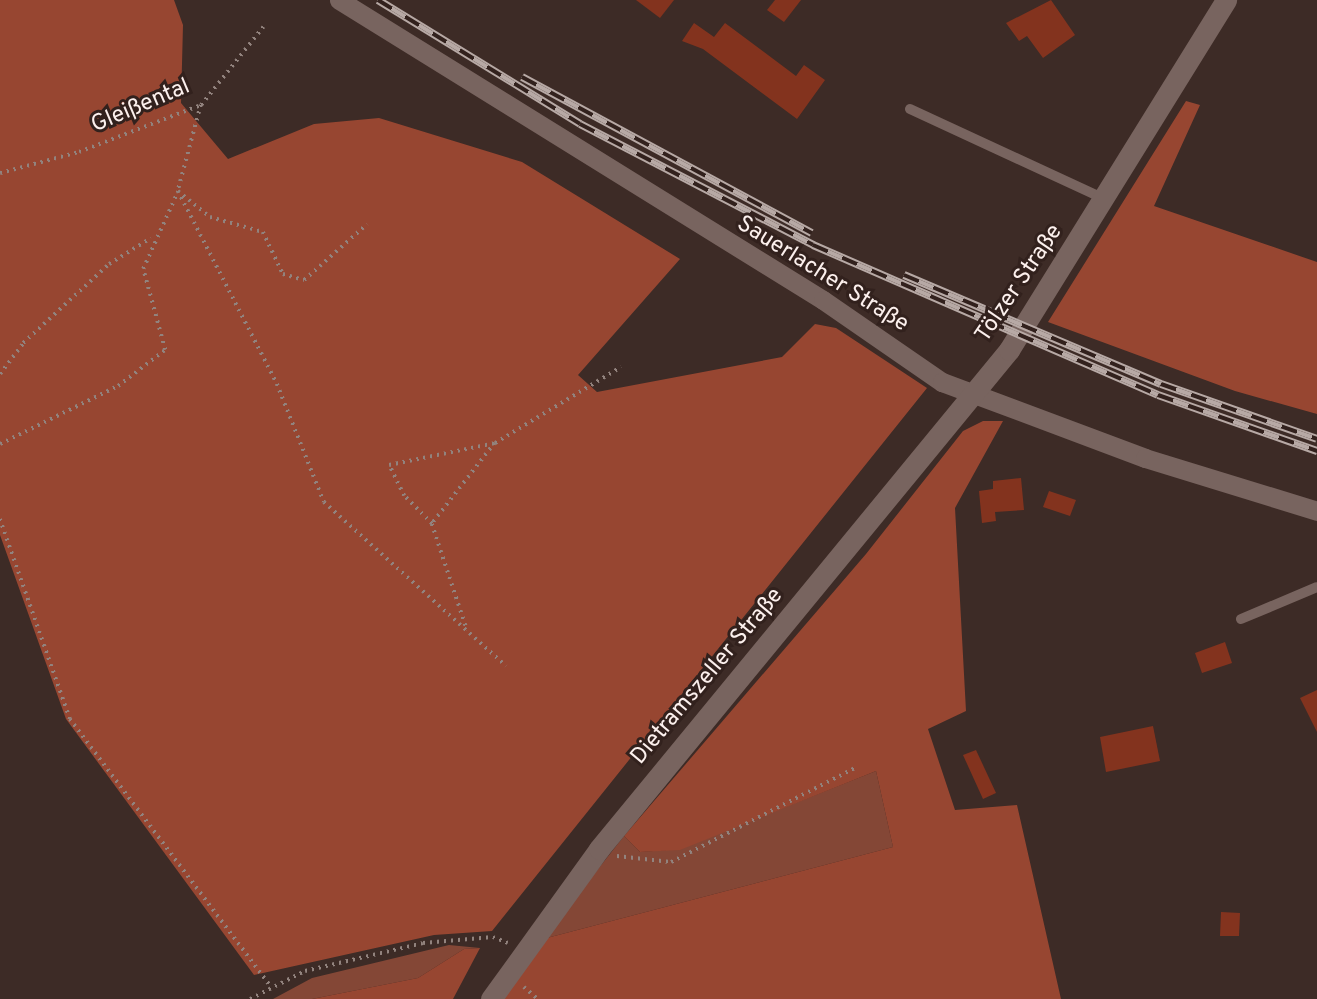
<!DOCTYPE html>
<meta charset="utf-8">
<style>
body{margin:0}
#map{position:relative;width:1317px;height:999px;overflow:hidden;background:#3d2b26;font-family:Overpass,sans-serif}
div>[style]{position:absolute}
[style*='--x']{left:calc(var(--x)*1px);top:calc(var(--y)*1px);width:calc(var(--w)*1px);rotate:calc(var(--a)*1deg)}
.green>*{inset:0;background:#844736}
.forest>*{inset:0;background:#974631}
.building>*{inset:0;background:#83331e}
.path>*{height:3.5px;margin-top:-1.75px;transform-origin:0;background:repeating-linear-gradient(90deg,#92837e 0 2px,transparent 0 7px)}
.service>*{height:10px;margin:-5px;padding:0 5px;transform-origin:5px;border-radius:5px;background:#78645f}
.minor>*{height:19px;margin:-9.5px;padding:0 9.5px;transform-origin:9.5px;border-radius:9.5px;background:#78645f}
.secondary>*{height:21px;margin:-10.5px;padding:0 10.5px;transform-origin:10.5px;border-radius:10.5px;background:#78645f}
.rail>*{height:8px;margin-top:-4px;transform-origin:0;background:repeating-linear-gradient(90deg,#32211d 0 16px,#b7a9a5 0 32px);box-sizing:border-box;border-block:2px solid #b7a9a5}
span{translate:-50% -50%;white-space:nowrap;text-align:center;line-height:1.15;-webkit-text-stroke:6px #32211d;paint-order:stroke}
.street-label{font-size:23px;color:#fcf0ed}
</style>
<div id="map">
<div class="green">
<i style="clip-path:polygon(876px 771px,893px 847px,543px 939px,624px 836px,640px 852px,680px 849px)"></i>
<i style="clip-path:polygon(449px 945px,480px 948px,464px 949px,418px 978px,312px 999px,273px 999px,312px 978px)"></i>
</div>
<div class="forest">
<i style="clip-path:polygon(0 0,174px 0,183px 25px,181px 103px,228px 159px,314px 124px,379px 118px,522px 162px,680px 259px,578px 375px,597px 392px,782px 357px,815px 324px,836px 328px,927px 388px,492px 931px,434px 935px,254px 975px,66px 719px,0 535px)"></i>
<i style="clip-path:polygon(1186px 101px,1200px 105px,1154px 206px,1317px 262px,1317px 414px,1235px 391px,1048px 322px)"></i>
<i style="clip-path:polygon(983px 421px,1003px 421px,955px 508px,966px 711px,928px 729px,955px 810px,1017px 805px,1061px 999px,503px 999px,543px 939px,893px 847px,876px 771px,680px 850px,640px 852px,624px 836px,866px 554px,963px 431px)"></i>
<i style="clip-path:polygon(480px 948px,453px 999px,312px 999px,418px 978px,464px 949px)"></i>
</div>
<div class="building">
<i style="clip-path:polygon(636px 0,674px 0,660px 18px)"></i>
<i style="clip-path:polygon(775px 0,801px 0,784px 22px,767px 10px)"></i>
<i style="clip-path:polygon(1051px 0,1075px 35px,1043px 58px,1027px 36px,1019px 41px,1006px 23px)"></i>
<i style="clip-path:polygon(694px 23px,714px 37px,725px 23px,796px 76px,804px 65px,825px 80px,797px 119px,703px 49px,682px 41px)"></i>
<i style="clip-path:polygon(1021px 478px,1024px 510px,995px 512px,996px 521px,982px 523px,979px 491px,993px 489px,993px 481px)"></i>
<i style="clip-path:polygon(1049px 491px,1076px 500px,1070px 516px,1043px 507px)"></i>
<i style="clip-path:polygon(1225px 642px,1232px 663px,1202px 673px,1195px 653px)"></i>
<i style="clip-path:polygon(1317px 690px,1317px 732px,1300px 698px)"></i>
<i style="clip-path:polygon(1153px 726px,1160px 761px,1106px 772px,1100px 737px)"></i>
<i style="clip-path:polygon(976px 750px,996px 793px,983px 799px,963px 755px)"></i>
<i style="clip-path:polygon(1221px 912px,1240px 913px,1239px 936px,1220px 936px)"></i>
</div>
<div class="path">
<i style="--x:201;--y:105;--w:89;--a:105"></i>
<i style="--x:178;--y:191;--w:217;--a:62.8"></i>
<i style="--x:277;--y:384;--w:127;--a:68.3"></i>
<i style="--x:324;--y:502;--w:245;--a:42"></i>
<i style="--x:0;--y:173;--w:82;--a:-14.9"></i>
<i style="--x:79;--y:152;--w:131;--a:-21.1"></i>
<i style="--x:201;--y:105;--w:100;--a:-51.5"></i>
<i style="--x:0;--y:374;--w:39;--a:-53"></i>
<i style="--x:23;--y:343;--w:117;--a:-42.6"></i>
<i style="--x:109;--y:264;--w:49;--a:-31.8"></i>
<i style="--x:495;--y:443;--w:103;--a:127.9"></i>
<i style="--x:432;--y:524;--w:40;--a:-135"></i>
<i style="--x:404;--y:496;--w:34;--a:-116"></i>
<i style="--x:389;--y:465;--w:108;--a:-11.7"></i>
<i style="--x:495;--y:443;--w:147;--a:-31.1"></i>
<i style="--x:0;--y:444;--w:131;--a:-26.2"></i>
<i style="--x:118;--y:386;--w:59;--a:-37.5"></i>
<i style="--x:165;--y:350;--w:84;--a:-105.2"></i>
<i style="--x:143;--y:269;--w:85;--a:-65.8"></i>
<i style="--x:178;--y:191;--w:41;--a:39.1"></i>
<i style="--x:210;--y:217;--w:55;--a:15.8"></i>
<i style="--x:263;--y:232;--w:47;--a:64.5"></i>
<i style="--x:283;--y:274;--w:22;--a:16"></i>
<i style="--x:304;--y:280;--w:84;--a:-41.6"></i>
<i style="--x:0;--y:519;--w:212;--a:70.7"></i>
<i style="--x:70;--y:719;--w:333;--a:53.1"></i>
<i style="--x:432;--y:524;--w:112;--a:71.7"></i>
<i style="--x:617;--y:856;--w:54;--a:6.3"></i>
<i style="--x:671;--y:862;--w:207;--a:-27.1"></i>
<i style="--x:524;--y:987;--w:18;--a:41"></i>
<i style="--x:250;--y:999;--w:62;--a:-27"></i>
<i style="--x:305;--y:971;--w:121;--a:-13.3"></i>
<i style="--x:423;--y:943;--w:70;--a:-4.9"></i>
<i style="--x:493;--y:937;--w:16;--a:22"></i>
</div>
<div class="service">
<i style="--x:910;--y:109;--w:215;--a:24.8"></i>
<i style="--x:1241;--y:619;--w:82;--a:-22.8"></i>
</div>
<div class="minor">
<i style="--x:339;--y:0;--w:569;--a:31.79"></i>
<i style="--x:823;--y:300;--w:145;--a:34.6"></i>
<i style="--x:942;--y:382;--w:217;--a:20.5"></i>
<i style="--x:1145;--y:458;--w:180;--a:17.1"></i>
</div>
<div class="secondary">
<i style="--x:491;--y:999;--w:185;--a:-54.2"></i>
<i style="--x:599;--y:849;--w:646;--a:-50.59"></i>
<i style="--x:1009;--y:350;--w:412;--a:-58.2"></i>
</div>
<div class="rail">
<i style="--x:378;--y:0;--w:237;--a:31.5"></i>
<i style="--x:580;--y:124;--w:263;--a:27.4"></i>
<i style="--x:813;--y:245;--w:376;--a:23.5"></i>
<i style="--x:1158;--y:395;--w:169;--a:19.4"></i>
<i style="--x:522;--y:77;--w:329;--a:28.3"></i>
<i style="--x:904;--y:275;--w:279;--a:23"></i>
<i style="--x:1161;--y:384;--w:165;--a:19.4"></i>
</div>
<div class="street-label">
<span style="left:141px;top:107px;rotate:-23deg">Gleißental</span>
<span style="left:822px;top:275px;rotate:32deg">Sauerlacher Straße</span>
<span style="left:1020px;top:284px;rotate:-56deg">Tölzer Straße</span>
<span style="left:708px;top:677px;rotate:-50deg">Dietramszeller Straße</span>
</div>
</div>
